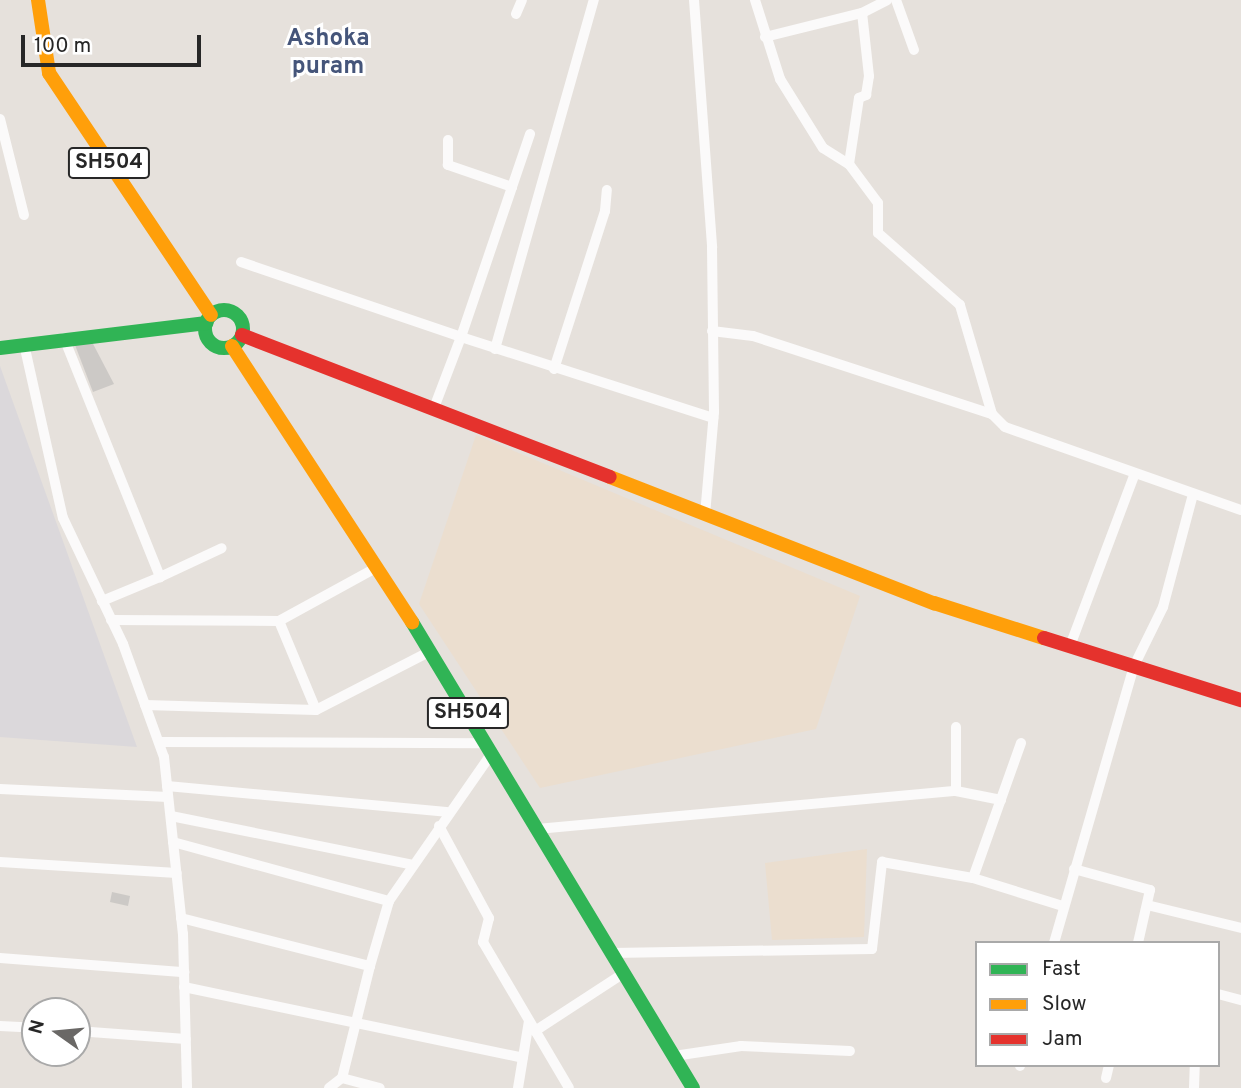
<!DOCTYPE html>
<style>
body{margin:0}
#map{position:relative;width:1241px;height:1088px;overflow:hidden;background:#e6e1dc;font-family:Overpass,sans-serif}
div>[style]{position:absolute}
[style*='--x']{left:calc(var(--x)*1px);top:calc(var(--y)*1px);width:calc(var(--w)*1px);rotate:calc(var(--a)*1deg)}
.industrial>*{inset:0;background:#dbd8db}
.education>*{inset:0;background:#ebdecf}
.building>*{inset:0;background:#ccc9c6}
.street>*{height:10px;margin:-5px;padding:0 5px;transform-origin:5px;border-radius:5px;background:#fbfafa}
.fast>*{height:14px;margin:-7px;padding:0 7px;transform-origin:7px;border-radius:7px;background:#30b455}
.fast>.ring{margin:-7px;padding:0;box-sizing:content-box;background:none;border:14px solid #30b455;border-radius:50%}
.slow>*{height:14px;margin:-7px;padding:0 7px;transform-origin:7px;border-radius:7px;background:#ff9f0a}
.jam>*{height:14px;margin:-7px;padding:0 7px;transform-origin:7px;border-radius:7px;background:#e5322d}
span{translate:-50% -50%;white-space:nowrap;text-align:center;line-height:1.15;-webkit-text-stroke:6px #fff;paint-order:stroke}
.shield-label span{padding:2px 5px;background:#fff;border:2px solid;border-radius:5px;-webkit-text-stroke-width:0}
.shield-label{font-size:21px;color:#272727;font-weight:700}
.neighbourhood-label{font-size:24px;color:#45557a;font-weight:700}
.legend{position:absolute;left:975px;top:941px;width:245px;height:126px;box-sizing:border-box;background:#fff;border:2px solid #a9a9a9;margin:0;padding:9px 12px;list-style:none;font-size:21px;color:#272727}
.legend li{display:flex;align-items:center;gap:14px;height:35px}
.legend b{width:35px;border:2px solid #a9a9a9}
.north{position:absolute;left:21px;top:997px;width:70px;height:70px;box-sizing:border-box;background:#fff;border:2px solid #a9a9a9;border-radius:50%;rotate:285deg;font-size:19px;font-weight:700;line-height:28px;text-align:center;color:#272727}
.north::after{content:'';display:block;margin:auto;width:24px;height:32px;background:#6a6866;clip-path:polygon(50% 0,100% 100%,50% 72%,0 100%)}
.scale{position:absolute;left:21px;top:35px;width:180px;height:32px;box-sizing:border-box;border:4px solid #272727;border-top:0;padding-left:9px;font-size:21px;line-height:24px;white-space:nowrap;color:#272727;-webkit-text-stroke:5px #fff;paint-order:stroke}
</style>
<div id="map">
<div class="industrial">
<i style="clip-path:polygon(0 366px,137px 747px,0 737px)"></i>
</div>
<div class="education">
<i style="clip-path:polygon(476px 435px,860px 596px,816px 729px,540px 788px,419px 604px)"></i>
<i style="clip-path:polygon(867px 849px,864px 937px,772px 940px,765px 863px)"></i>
</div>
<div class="building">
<i style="clip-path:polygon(91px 340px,114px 384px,93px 392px,75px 345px)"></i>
<i style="clip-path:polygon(112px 892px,130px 896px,128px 906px,110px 902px)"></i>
</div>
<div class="street">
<i style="--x:694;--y:0;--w:248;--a:85.8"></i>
<i style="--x:712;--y:247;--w:165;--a:89.3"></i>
<i style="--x:714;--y:412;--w:102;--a:95"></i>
<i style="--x:755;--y:0;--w:83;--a:72.4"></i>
<i style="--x:780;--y:79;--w:81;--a:58.1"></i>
<i style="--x:823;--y:148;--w:31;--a:32"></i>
<i style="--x:896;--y:0;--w:53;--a:70.2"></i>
<i style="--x:516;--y:14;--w:15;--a:-67"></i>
<i style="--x:765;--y:37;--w:100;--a:-13.9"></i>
<i style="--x:0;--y:119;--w:99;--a:76"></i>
<i style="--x:512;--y:187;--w:56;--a:-71.2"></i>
<i style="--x:241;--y:262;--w:232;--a:18.8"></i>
<i style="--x:461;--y:337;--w:158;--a:-71.2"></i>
<i style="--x:512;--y:187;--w:68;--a:-161"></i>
<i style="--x:448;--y:165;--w:25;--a:-90"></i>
<i style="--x:712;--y:331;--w:41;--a:7"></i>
<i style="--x:753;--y:336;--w:251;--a:18.1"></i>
<i style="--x:992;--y:414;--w:114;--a:-106.4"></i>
<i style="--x:960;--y:305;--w:109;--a:-138.7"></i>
<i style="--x:878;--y:233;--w:30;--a:-90"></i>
<i style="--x:878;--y:203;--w:49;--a:-126.6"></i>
<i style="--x:849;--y:164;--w:67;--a:-81.4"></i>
<i style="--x:859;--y:98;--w:8;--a:-23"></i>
<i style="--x:866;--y:95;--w:19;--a:-81"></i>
<i style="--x:869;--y:76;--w:63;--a:-96.3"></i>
<i style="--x:862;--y:13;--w:28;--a:-27"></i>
<i style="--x:64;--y:338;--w:258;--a:68.1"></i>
<i style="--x:160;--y:577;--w:63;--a:157.5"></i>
<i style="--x:24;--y:344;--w:178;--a:77.4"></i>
<i style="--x:63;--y:518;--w:140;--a:64.5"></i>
<i style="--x:123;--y:644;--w:120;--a:70.1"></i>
<i style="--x:164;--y:757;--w:178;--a:83.9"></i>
<i style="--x:183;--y:934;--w:154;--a:88.5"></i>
<i style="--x:495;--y:349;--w:363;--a:-74.2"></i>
<i style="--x:554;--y:369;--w:166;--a:-72.1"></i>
<i style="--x:605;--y:211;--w:21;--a:-85"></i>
<i style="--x:434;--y:408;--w:76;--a:-69.2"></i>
<i style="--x:461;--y:337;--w:265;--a:17.8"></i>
<i style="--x:992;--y:414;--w:18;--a:45"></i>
<i style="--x:1005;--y:427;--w:250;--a:19.4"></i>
<i style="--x:160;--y:577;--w:68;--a:-25.1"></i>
<i style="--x:111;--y:620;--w:168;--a:0.3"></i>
<i style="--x:279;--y:621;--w:96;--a:67.4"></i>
<i style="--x:316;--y:710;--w:129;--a:-27.2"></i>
<i style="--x:279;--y:621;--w:111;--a:-28.7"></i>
<i style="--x:1070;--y:646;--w:182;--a:-69.4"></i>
<i style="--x:145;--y:705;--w:171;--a:1.7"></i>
<i style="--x:956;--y:727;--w:64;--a:90"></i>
<i style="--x:956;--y:791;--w:46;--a:11.3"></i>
<i style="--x:159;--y:742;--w:326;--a:0.2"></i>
<i style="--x:1021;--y:743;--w:143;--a:109.6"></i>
<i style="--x:973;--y:878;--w:94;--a:17.3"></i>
<i style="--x:167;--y:786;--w:283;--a:5.3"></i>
<i style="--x:0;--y:789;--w:168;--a:2.7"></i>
<i style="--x:171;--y:816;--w:247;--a:11.4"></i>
<i style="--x:439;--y:826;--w:105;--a:61.5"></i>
<i style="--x:489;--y:918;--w:25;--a:104"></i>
<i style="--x:483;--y:942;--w:169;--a:59.5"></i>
<i style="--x:537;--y:829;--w:421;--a:-5.2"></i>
<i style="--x:173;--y:842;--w:224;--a:15.3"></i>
<i style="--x:389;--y:901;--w:68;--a:106.3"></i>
<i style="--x:0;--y:862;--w:177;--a:3.6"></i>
<i style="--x:1074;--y:869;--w:79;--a:15.4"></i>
<i style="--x:1150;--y:890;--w:54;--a:102.8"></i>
<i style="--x:389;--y:901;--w:180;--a:-55.2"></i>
<i style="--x:1147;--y:905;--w:97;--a:13.7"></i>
<i style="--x:181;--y:918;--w:195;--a:14.3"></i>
<i style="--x:370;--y:966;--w:115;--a:104"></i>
<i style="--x:342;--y:1078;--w:39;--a:15"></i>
<i style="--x:1054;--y:943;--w:288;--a:-73.9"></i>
<i style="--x:1134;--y:666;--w:66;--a:-63.8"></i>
<i style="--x:1163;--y:607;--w:117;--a:-75.1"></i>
<i style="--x:612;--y:953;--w:260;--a:-0.9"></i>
<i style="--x:872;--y:949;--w:88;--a:-83.4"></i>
<i style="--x:882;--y:862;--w:92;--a:10"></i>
<i style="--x:0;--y:958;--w:185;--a:4.4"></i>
<i style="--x:184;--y:987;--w:346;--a:11.8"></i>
<i style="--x:1218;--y:994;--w:24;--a:15"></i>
<i style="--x:0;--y:1026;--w:35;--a:3"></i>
<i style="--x:77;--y:1031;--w:109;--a:4.2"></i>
<i style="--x:535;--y:1031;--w:106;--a:-33.1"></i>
<i style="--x:674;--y:1056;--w:68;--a:-8.5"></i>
<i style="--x:741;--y:1046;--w:109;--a:2.6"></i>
<i style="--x:1020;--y:1066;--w:1;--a:-90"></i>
<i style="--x:1106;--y:1078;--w:13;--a:-77"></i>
<i style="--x:329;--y:1088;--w:16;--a:-38"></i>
<i style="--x:518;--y:1088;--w:68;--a:-80.7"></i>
<i style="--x:1194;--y:1088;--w:23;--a:-88"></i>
</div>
<div class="fast">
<i class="ring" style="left:205px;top:310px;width:24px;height:24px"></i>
<i style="--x:0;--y:348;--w:208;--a:-6.9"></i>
<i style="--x:412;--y:622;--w:544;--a:58.91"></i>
</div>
<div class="slow">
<i style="--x:38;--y:0;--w:74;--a:81.4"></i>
<i style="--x:49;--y:73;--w:291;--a:56.2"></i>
<i style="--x:232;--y:346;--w:330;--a:56.9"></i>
<i style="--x:610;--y:477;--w:348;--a:21.3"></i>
<i style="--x:934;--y:603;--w:115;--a:17.7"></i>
</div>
<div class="jam">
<i style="--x:242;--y:335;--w:394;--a:21.1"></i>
<i style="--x:1044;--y:638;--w:207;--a:17.5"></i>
</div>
<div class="shield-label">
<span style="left:109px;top:163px">SH504</span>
<span style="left:468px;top:713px">SH504</span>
</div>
<div class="neighbourhood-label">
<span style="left:328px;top:54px">Ashoka<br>puram</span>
</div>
<ul class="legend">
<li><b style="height:9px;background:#30b455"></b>Fast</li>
<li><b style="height:9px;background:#ff9f0a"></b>Slow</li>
<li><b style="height:9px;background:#e5322d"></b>Jam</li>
</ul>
<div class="north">N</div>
<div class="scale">100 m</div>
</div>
